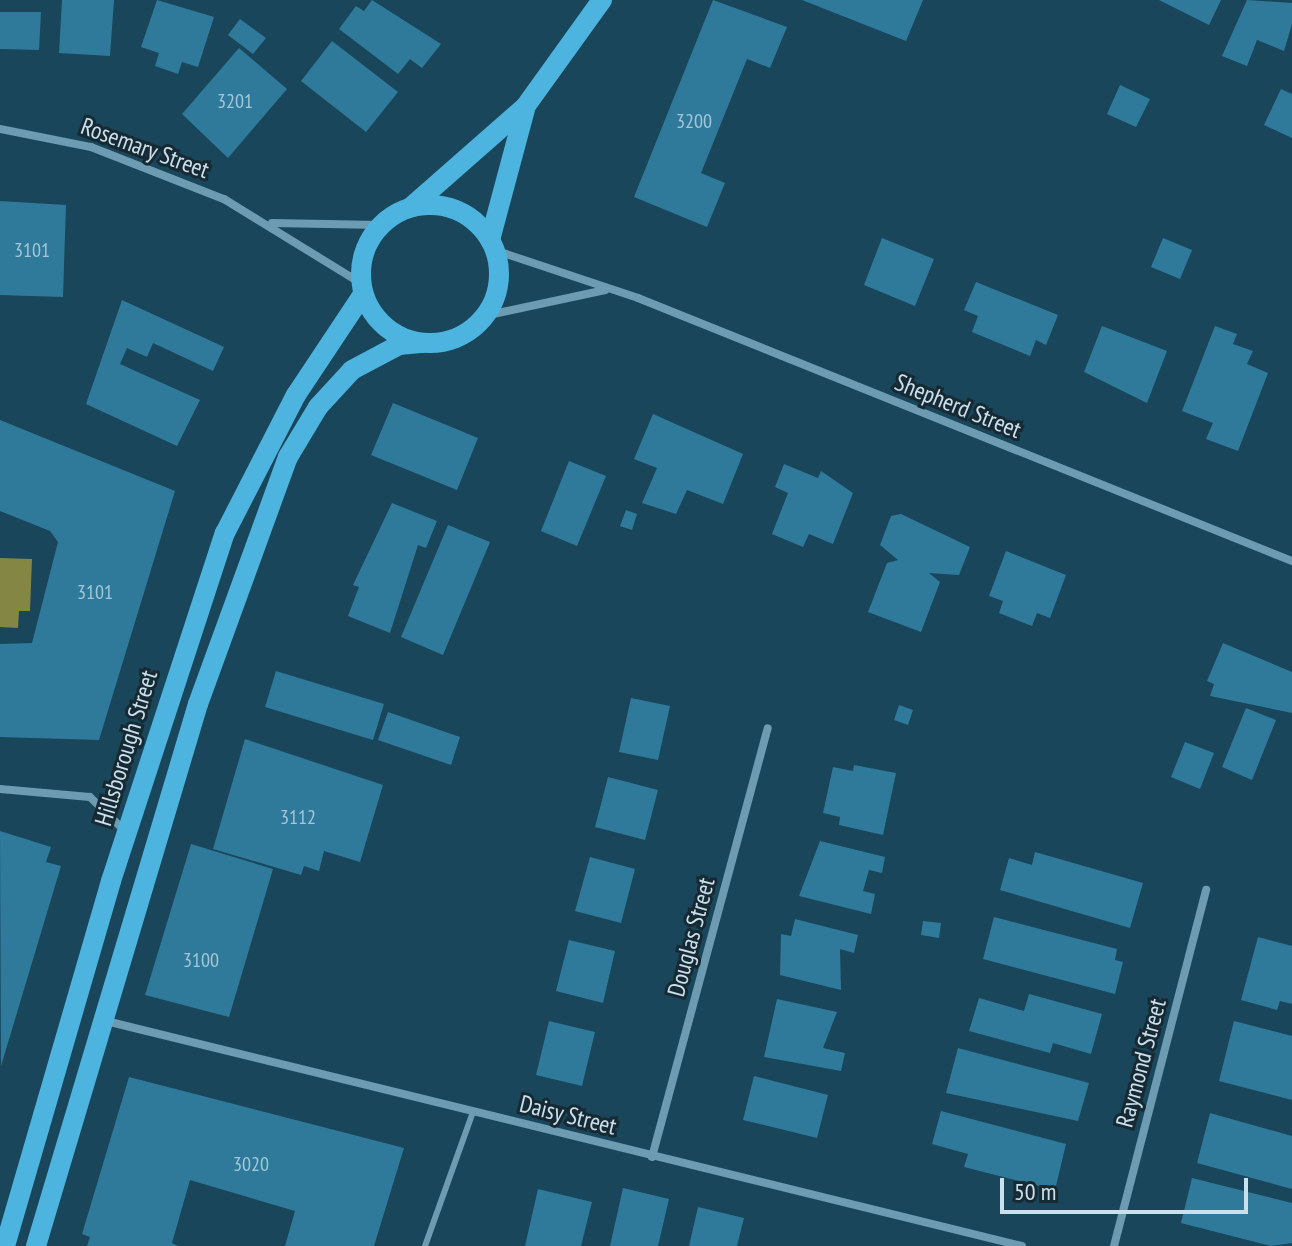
<!DOCTYPE html>
<style>
body{margin:0}
#map{position:relative;width:1292px;height:1246px;overflow:hidden;background:#19465a;font-family:"PT Sans Narrow",sans-serif}
div>[style]{position:absolute}
[style*='--x']{left:calc(var(--x)*1px);top:calc(var(--y)*1px);width:calc(var(--w)*1px);rotate:calc(var(--a)*1deg)}
.water>*{inset:0;background:#848644}
.building>*{inset:0;background:#2f7a9a}
.service>*{height:6px;margin:-3px;padding:0 3px;transform-origin:3px;border-radius:3px;background:#6d9bb2}
.minor>*{height:8px;margin:-4px;padding:0 4px;transform-origin:4px;border-radius:4px;background:#6d9bb2}
.primary>*{height:20px;margin:-10px;padding:0 10px;transform-origin:10px;border-radius:10px;background:#4db4e0}
.primary>.ring{margin:-10px;padding:0;box-sizing:content-box;background:none;border:20px solid #4db4e0;border-radius:50%}
span{translate:-50% -50%;white-space:nowrap;text-align:center;line-height:1.15;-webkit-text-stroke:6px #172a33;paint-order:stroke}
.number-label{font-size:20px;color:#a3c7d8}
.number-label span{-webkit-text-stroke-width:0}
.street-label{font-size:24px;color:#cae1ed}
.scale{position:absolute;left:1000px;top:1178px;width:248px;height:36px;box-sizing:border-box;border:4px solid #cae1ed;border-top:0;padding-left:10px;font-size:24px;line-height:28px;white-space:nowrap;color:#cae1ed;-webkit-text-stroke:6px #172a33;paint-order:stroke}
</style>
<div id="map">
<div class="water">
<i style="clip-path:polygon(0 558px,32px 559px,30px 611px,19px 611px,18px 628px,0 627px)"></i>
</div>
<div class="building">
<i style="clip-path:polygon(62px 0,114px 0,110px 56px,59px 53px)"></i>
<i style="clip-path:polygon(157px 0,214px 17px,198px 67px,182px 62px,178px 74px,155px 66px,159px 53px,141px 47px)"></i>
<i style="clip-path:polygon(372px 0,441px 44px,422px 68px,410px 59px,398px 74px,339px 29px,356px 6px,364px 11px)"></i>
<i style="clip-path:polygon(713px 0,787px 27px,770px 68px,747px 59px,701px 173px,725px 183px,707px 227px,634px 197px)"></i>
<i style="clip-path:polygon(802px 0,923px 0,906px 41px)"></i>
<i style="clip-path:polygon(1159px 0,1221px 0,1209px 25px)"></i>
<i style="clip-path:polygon(1247px 0,1292px 3px,1292px 24px,1284px 51px,1257px 40px,1247px 66px,1222px 56px)"></i>
<i style="clip-path:polygon(0 12px,41px 12px,39px 50px,0 49px)"></i>
<i style="clip-path:polygon(240px 19px,266px 38px,253px 54px,228px 35px)"></i>
<i style="clip-path:polygon(332px 41px,398px 92px,366px 132px,301px 81px)"></i>
<i style="clip-path:polygon(239px 48px,287px 89px,228px 158px,182px 114px)"></i>
<i style="clip-path:polygon(1120px 85px,1150px 99px,1136px 127px,1107px 114px)"></i>
<i style="clip-path:polygon(1281px 89px,1292px 94px,1292px 138px,1264px 125px)"></i>
<i style="clip-path:polygon(0 201px,66px 205px,63px 297px,0 295px)"></i>
<i style="clip-path:polygon(882px 238px,934px 259px,915px 306px,864px 285px)"></i>
<i style="clip-path:polygon(1163px 238px,1192px 250px,1180px 279px,1151px 267px)"></i>
<i style="clip-path:polygon(976px 282px,1058px 315px,1046px 345px,1036px 340px,1030px 356px,972px 332px,978px 316px,964px 310px)"></i>
<i style="clip-path:polygon(122px 300px,224px 347px,213px 371px,153px 343px,147px 357px,127px 348px,120px 364px,200px 400px,177px 446px,86px 404px)"></i>
<i style="clip-path:polygon(1102px 326px,1167px 351px,1147px 403px,1084px 372px)"></i>
<i style="clip-path:polygon(1215px 326px,1237px 334px,1233px 344px,1253px 351px,1247px 364px,1268px 373px,1238px 451px,1206px 439px,1213px 423px,1182px 411px)"></i>
<i style="clip-path:polygon(393px 403px,478px 438px,457px 490px,371px 455px)"></i>
<i style="clip-path:polygon(653px 414px,743px 454px,723px 504px,687px 490px,676px 514px,642px 503px,657px 468px,634px 459px)"></i>
<i style="clip-path:polygon(0 420px,175px 491px,99px 740px,0 737px,0 644px,32px 643px,58px 542px,50px 531px,0 511px)"></i>
<i style="clip-path:polygon(569px 461px,606px 476px,577px 546px,541px 531px)"></i>
<i style="clip-path:polygon(784px 464px,818px 478px,821px 471px,853px 493px,833px 544px,809px 534px,803px 547px,772px 534px,788px 493px,775px 487px)"></i>
<i style="clip-path:polygon(392px 503px,437px 521px,426px 548px,418px 545px,390px 633px,348px 616px,359px 587px,353px 585px)"></i>
<i style="clip-path:polygon(626px 510px,637px 514px,632px 530px,620px 526px)"></i>
<i style="clip-path:polygon(901px 514px,970px 547px,959px 575px,929px 573px,940px 582px,921px 632px,868px 612px,887px 563px,898px 560px,880px 545px,891px 516px)"></i>
<i style="clip-path:polygon(448px 525px,490px 542px,443px 655px,401px 637px)"></i>
<i style="clip-path:polygon(1006px 551px,1066px 575px,1050px 618px,1037px 613px,1032px 626px,999px 613px,1003px 601px,989px 596px)"></i>
<i style="clip-path:polygon(1223px 643px,1292px 672px,1292px 713px,1210px 696px,1214px 684px,1207px 681px)"></i>
<i style="clip-path:polygon(276px 671px,384px 704px,373px 740px,265px 707px)"></i>
<i style="clip-path:polygon(631px 698px,670px 706px,658px 760px,619px 752px)"></i>
<i style="clip-path:polygon(899px 705px,913px 710px,908px 725px,894px 720px)"></i>
<i style="clip-path:polygon(1246px 708px,1276px 720px,1252px 780px,1222px 767px)"></i>
<i style="clip-path:polygon(388px 712px,460px 737px,451px 765px,378px 740px)"></i>
<i style="clip-path:polygon(245px 739px,383px 785px,360px 862px,324px 851px,319px 871px,304px 866px,301px 875px,213px 849px)"></i>
<i style="clip-path:polygon(1185px 742px,1214px 753px,1200px 789px,1171px 777px)"></i>
<i style="clip-path:polygon(854px 765px,896px 773px,883px 835px,839px 825px,840px 817px,823px 813px,833px 767px,853px 771px)"></i>
<i style="clip-path:polygon(608px 777px,658px 790px,645px 840px,595px 827px)"></i>
<i style="clip-path:polygon(0 831px,51px 847px,46px 862px,61px 866px,1px 1066px)"></i>
<i style="clip-path:polygon(820px 841px,885px 857px,882px 873px,869px 870px,863px 891px,875px 894px,871px 914px,799px 896px)"></i>
<i style="clip-path:polygon(191px 844px,273px 869px,229px 1017px,145px 995px)"></i>
<i style="clip-path:polygon(1035px 852px,1143px 883px,1130px 928px,1000px 890px,1009px 858px,1032px 865px)"></i>
<i style="clip-path:polygon(590px 857px,635px 869px,621px 923px,575px 911px)"></i>
<i style="clip-path:polygon(994px 917px,1117px 949px,1115px 960px,1123px 962px,1115px 994px,983px 959px)"></i>
<i style="clip-path:polygon(795px 919px,858px 935px,854px 953px,840px 949px,841px 990px,780px 975px,781px 934px,791px 936px)"></i>
<i style="clip-path:polygon(923px 921px,941px 923px,939px 938px,921px 935px)"></i>
<i style="clip-path:polygon(1258px 937px,1292px 946px,1292px 1004px,1280px 1001px,1277px 1010px,1241px 1000px)"></i>
<i style="clip-path:polygon(569px 940px,615px 951px,603px 1003px,556px 991px)"></i>
<i style="clip-path:polygon(1029px 994px,1102px 1014px,1091px 1054px,1053px 1043px,1050px 1053px,969px 1031px,979px 998px,1024px 1011px)"></i>
<i style="clip-path:polygon(777px 999px,837px 1012px,823px 1048px,845px 1053px,841px 1071px,764px 1057px)"></i>
<i style="clip-path:polygon(549px 1021px,595px 1032px,582px 1086px,536px 1075px)"></i>
<i style="clip-path:polygon(1234px 1021px,1292px 1036px,1292px 1100px,1219px 1081px)"></i>
<i style="clip-path:polygon(958px 1048px,1089px 1083px,1078px 1121px,946px 1093px)"></i>
<i style="clip-path:polygon(754px 1076px,828px 1095px,817px 1138px,743px 1120px)"></i>
<i style="clip-path:polygon(129px 1077px,404px 1148px,374px 1246px,285px 1246px,295px 1211px,190px 1180px,172px 1243px,178px 1246px,87px 1246px,90px 1237px,82px 1234px)"></i>
<i style="clip-path:polygon(941px 1111px,1066px 1144px,1055px 1190px,964px 1167px,968px 1154px,932px 1144px)"></i>
<i style="clip-path:polygon(1210px 1113px,1292px 1136px,1292px 1189px,1197px 1163px)"></i>
<i style="clip-path:polygon(1192px 1178px,1292px 1203px,1292px 1243px,1271px 1246px,1181px 1223px)"></i>
<i style="clip-path:polygon(623px 1188px,669px 1199px,658px 1246px,610px 1246px)"></i>
<i style="clip-path:polygon(538px 1189px,592px 1202px,581px 1246px,525px 1246px)"></i>
<i style="clip-path:polygon(698px 1207px,744px 1218px,737px 1246px,689px 1246px)"></i>
</div>
<div class="service">
<i style="--x:425;--y:1246;--w:142;--a:-70.3"></i>
</div>
<div class="minor">
<i style="--x:0;--y:129;--w:93;--a:11.2"></i>
<i style="--x:91;--y:147;--w:143;--a:21.4"></i>
<i style="--x:224;--y:199;--w:162;--a:31.6"></i>
<i style="--x:272;--y:223;--w:108;--a:1.1"></i>
<i style="--x:494;--y:250;--w:152;--a:18.4"></i>
<i style="--x:638;--y:298;--w:705;--a:21.91"></i>
<i style="--x:484;--y:316;--w:124;--a:-12.1"></i>
<i style="--x:0;--y:789;--w:90;--a:5.1"></i>
<i style="--x:90;--y:797;--w:50;--a:44.2"></i>
<i style="--x:106;--y:1021;--w:943;--a:13.8"></i>
<i style="--x:652;--y:1157;--w:444;--a:-74.9"></i>
<i style="--x:1114;--y:1246;--w:368;--a:-75.5"></i>
</div>
<div class="primary">
<i class="ring" style="left:361px;top:205px;width:118px;height:118px"></i>
<i style="--x:411;--y:207;--w:152;--a:-41.3"></i>
<i style="--x:525;--y:107;--w:132;--a:-54.3"></i>
<i style="--x:490;--y:240;--w:136;--a:-75"></i>
<i style="--x:5;--y:1246;--w:380;--a:-73.8"></i>
<i style="--x:111;--y:881;--w:366;--a:-71.9"></i>
<i style="--x:225;--y:533;--w:155;--a:-62.8"></i>
<i style="--x:296;--y:395;--w:121;--a:-56.4"></i>
<i style="--x:36;--y:1246;--w:566;--a:-73.36"></i>
<i style="--x:198;--y:704;--w:263;--a:-70"></i>
<i style="--x:288;--y:457;--w:58;--a:-59"></i>
<i style="--x:318;--y:407;--w:50;--a:-47.4"></i>
<i style="--x:352;--y:370;--w:53;--a:-28"></i>
<i style="--x:399;--y:345;--w:24;--a:-5"></i>
</div>
<div class="number-label">
<span style="left:235px;top:101px">3201</span>
<span style="left:694px;top:121px">3200</span>
<span style="left:32px;top:250px">3101</span>
<span style="left:95px;top:592px">3101</span>
<span style="left:298px;top:817px">3112</span>
<span style="left:201px;top:960px">3100</span>
<span style="left:251px;top:1164px">3020</span>
</div>
<div class="street-label">
<span style="left:145px;top:148px;rotate:20deg">Rosemary Street</span>
<span style="left:958px;top:406px;rotate:22deg">Shepherd Street</span>
<span style="left:126px;top:748px;rotate:-73deg">Hillsborough Street</span>
<span style="left:691px;top:937px;rotate:-75deg">Douglas Street</span>
<span style="left:1141px;top:1063px;rotate:-75deg">Raymond Street</span>
<span style="left:568px;top:1115px;rotate:14deg">Daisy Street</span>
</div>
<div class="scale">50 m</div>
</div>
